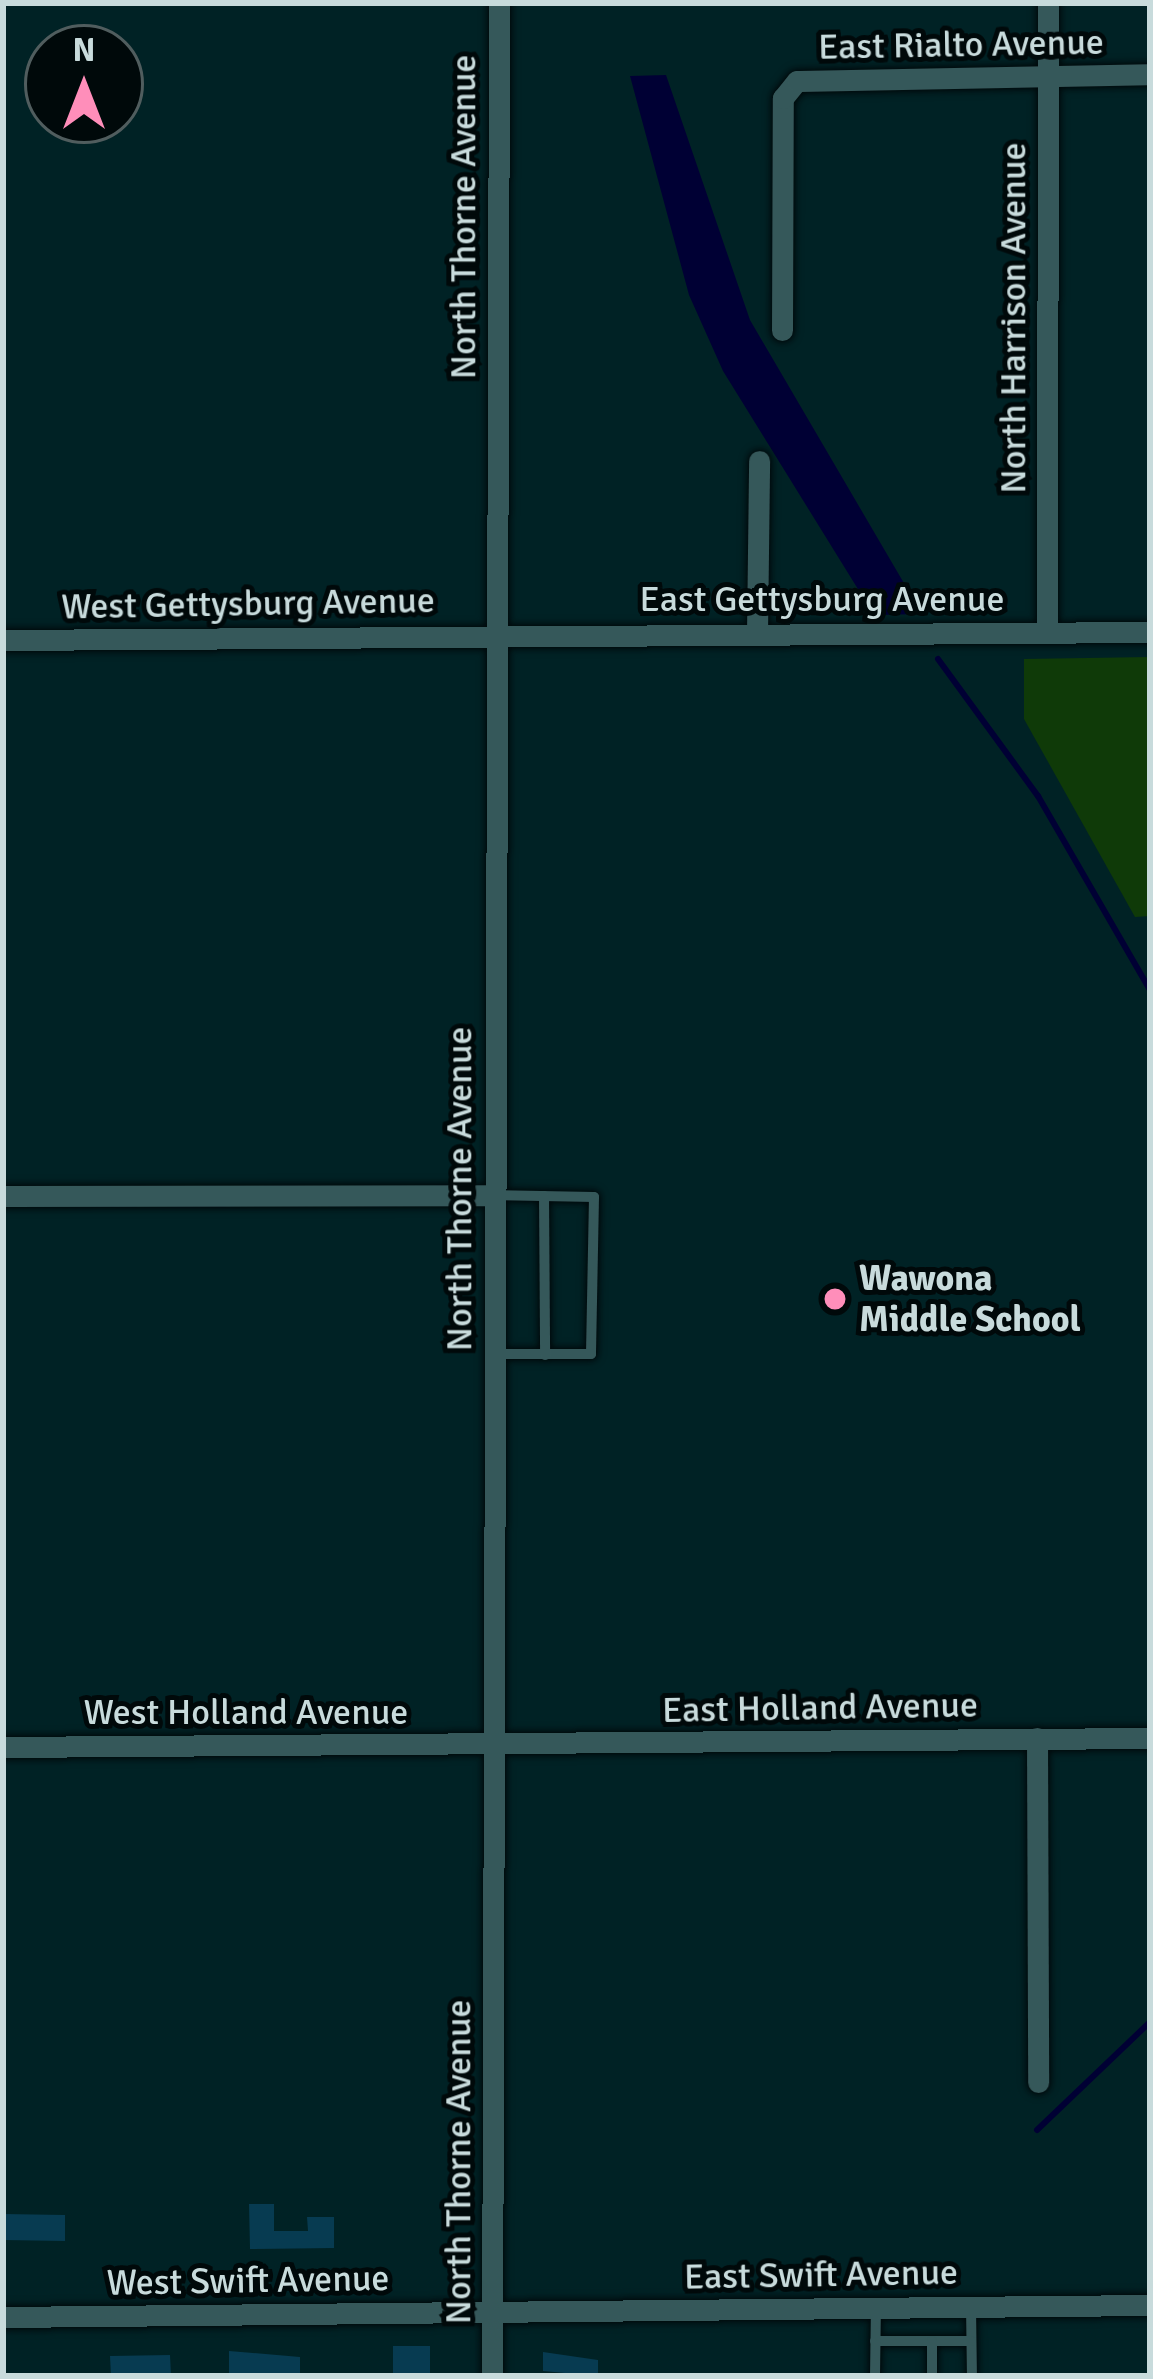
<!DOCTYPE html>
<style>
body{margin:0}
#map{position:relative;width:1153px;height:2379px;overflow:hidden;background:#002225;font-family:Signika,sans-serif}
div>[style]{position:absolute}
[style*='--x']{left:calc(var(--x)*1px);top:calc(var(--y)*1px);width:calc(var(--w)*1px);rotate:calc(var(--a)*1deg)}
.green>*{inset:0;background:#0f3a08}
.water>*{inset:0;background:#000034}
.stream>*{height:6px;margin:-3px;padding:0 3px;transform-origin:3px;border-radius:3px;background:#000034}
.building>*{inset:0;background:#073b51}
.roads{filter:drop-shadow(0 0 3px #000a0c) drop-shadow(0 0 3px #000a0c)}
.service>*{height:10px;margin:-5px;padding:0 5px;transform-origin:5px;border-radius:5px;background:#35585a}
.minor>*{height:21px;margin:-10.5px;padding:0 10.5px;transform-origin:10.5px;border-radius:10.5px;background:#35585a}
.dots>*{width:33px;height:33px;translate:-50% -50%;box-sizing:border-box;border:6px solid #00090a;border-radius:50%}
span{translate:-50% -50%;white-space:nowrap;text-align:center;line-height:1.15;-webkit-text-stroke:10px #00090a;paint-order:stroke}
.street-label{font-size:36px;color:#c8dbdc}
.poi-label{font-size:36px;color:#c8dbdc;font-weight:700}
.left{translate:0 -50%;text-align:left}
.frame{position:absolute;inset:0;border:6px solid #c8dbdc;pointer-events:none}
.north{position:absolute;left:24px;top:24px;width:120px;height:120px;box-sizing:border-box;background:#00090a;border:3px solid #505d5e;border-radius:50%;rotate:0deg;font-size:33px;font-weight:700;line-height:48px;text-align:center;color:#c8dbdc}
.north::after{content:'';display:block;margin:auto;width:42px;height:54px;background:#ff8eba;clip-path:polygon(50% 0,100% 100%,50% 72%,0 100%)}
</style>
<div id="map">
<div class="green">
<i style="clip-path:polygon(1150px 657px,1150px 916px,1135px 917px,1024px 719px,1024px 659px)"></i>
</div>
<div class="water">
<i style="clip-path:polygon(666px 75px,750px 320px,922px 614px,874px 615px,723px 371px,689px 295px,630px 76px)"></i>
</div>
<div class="stream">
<i style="--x:938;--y:659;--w:170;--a:53.9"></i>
<i style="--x:1038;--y:796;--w:224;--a:60"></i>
<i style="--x:1037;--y:2130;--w:156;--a:-43.7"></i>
</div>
<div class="building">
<i style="clip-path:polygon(249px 2204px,274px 2204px,274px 2231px,308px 2231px,307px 2217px,334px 2217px,334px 2248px,250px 2249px)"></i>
<i style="clip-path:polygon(3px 2214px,65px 2215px,65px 2241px,3px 2240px)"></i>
<i style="clip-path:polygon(393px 2346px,430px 2346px,430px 2376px,393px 2376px)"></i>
<i style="clip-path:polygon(229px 2351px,300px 2357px,300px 2376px,229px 2376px)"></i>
<i style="clip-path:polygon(543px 2352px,598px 2360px,598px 2376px,543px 2371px)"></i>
<i style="clip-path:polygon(170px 2355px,171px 2376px,111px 2376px,110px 2356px)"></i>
</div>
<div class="roads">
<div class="service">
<i style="--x:494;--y:1195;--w:100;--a:1.1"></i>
<i style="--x:594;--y:1197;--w:157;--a:91.1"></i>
<i style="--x:591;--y:1354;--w:95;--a:180"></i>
<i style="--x:544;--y:1196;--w:159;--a:89.6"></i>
<i style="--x:971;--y:2307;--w:69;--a:89.2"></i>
<i style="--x:875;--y:2341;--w:96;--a:0"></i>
<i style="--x:932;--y:2341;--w:35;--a:90"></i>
<i style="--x:875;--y:2376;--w:69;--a:-89.2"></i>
</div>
<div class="minor">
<i style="--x:782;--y:330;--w:232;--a:-89.8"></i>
<i style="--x:783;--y:98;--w:22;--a:-51"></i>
<i style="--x:797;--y:81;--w:353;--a:-1.1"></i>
<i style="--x:1047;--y:633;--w:630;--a:-89.91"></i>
<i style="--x:757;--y:634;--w:173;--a:-89.3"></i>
<i style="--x:3;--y:640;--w:1147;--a:-0.4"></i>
<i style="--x:3;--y:1196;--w:491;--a:-0.1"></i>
<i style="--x:1037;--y:1738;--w:344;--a:89.8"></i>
<i style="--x:3;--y:1747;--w:1147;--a:-0.45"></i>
<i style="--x:3;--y:2317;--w:1147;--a:-0.6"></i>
<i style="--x:492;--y:2376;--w:2373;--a:-89.83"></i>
</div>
</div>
<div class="dots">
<i style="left:835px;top:1299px;background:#ff8eba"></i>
</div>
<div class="street-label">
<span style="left:961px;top:45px;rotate:-1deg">East Rialto Avenue</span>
<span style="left:464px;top:217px;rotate:-90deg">North Thorne Avenue</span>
<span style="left:1014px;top:318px;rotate:-90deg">North Harrison Avenue</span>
<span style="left:822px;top:600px">East Gettysburg Avenue</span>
<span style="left:248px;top:604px;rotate:-1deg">West Gettysburg Avenue</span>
<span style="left:460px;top:1189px;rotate:-90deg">North Thorne Avenue</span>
<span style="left:820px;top:1708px;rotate:-1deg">East Holland Avenue</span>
<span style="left:246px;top:1713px">West Holland Avenue</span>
<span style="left:459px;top:2162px;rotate:-90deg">North Thorne Avenue</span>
<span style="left:821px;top:2275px;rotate:-1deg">East Swift Avenue</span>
<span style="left:248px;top:2281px;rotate:-1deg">West Swift Avenue</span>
</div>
<div class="poi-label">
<span class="left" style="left:859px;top:1299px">Wawona<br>Middle School</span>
</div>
<div class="frame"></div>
<div class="north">N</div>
</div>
